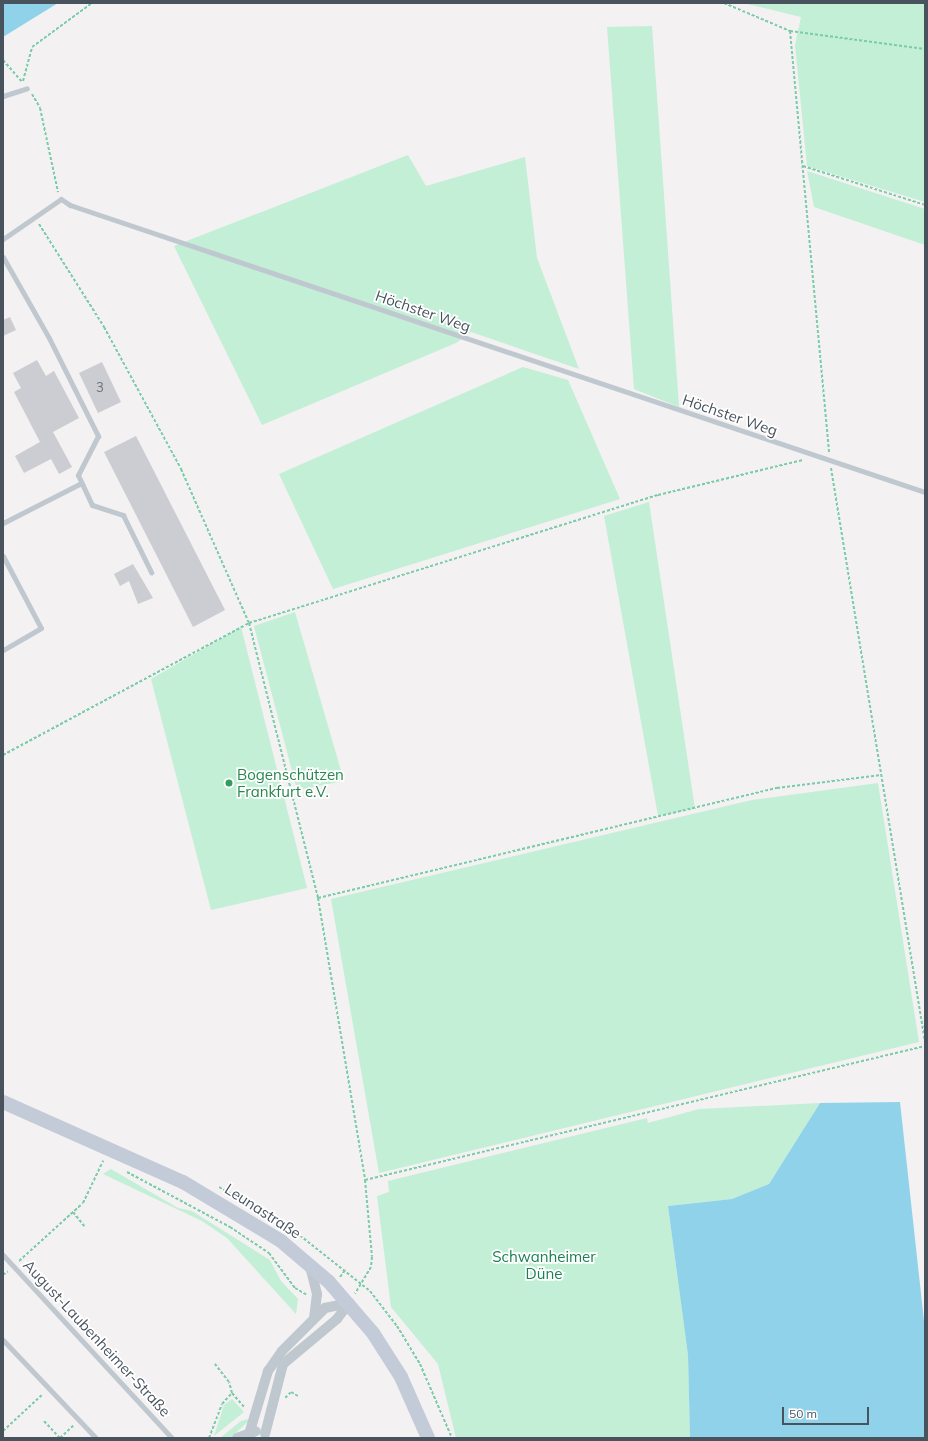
<!DOCTYPE html>
<meta charset="utf-8">
<style>
body{margin:0}
#map{position:relative;width:928px;height:1441px;overflow:hidden;background:#f3f1f1;font-family:Mulish,sans-serif}
div>[style]{position:absolute}
[style*='--x']{left:calc(var(--x)*1px);top:calc(var(--y)*1px);width:calc(var(--w)*1px);rotate:calc(var(--a)*1deg)}
.green>*{inset:0;background:#c2efd6}
.water>*{inset:0;background:#90d2ea}
.building>*{inset:0;background:#cbcdd3}
.path>*{height:2px;margin-top:-1px;transform-origin:0;background:repeating-linear-gradient(90deg,#7acca9 0 3px,transparent 0 5px)}
.lane>*{height:5px;margin:-2.5px;padding:0 2.5px;transform-origin:2.5px;border-radius:2.5px;background:#bfc7cf}
.street>*{height:10px;margin:-5px;padding:0 5px;transform-origin:5px;border-radius:5px;background:#bfc7cf}
.secondary>*{height:14px;margin:-7px;padding:0 7px;transform-origin:7px;border-radius:7px;background:#c2cbd7}
.dots>*{width:11px;height:11px;translate:-50% -50%;box-sizing:border-box;border:2px solid #fff;border-radius:50%}
span{translate:-50% -50%;white-space:nowrap;text-align:center;line-height:1.15;-webkit-text-stroke:3.5px #fff;paint-order:stroke}
.number-label{font-size:13px;color:#6a727b}
.number-label span{-webkit-text-stroke-width:0}
.street-label{font-size:15px;color:#49535e}
.leisure-label{font-size:15px;color:#27864d}
.left{translate:0 -50%;text-align:left}
.park-label{font-size:15px;color:#1a7f53}
.frame{position:absolute;inset:0;border:4px solid #49535e;pointer-events:none}
.scale{position:absolute;left:782px;top:1407px;width:87px;height:18px;box-sizing:border-box;border:2px solid #49535e;border-top:0;padding-left:5px;font-size:12px;line-height:14px;white-space:nowrap;color:#49535e;-webkit-text-stroke:3px #fff;paint-order:stroke}
</style>
<div id="map">
<div class="green">
<i style="clip-path:polygon(743px 3px,925px 3px,925px 202px,807px 166px,795px 45px,801px 17px)"></i>
<i style="clip-path:polygon(652px 26px,679px 407px,634px 389px,607px 27px)"></i>
<i style="clip-path:polygon(408px 155px,426px 186px,525px 157px,537px 258px,579px 369px,471px 332px,456px 343px,262px 425px,174px 246px)"></i>
<i style="clip-path:polygon(807px 171px,925px 209px,925px 245px,814px 207px)"></i>
<i style="clip-path:polygon(523px 367px,568px 380px,620px 499px,333px 589px,279px 474px)"></i>
<i style="clip-path:polygon(649px 502px,695px 809px,658px 816px,604px 516px)"></i>
<i style="clip-path:polygon(295px 612px,344px 781px,297px 790px,254px 626px)"></i>
<i style="clip-path:polygon(241px 627px,307px 888px,211px 910px,151px 679px)"></i>
<i style="clip-path:polygon(878px 783px,919px 1042px,379px 1173px,331px 899px,752px 800px)"></i>
<i style="clip-path:polygon(820px 1103px,769px 1184px,732px 1199px,668px 1206px,688px 1355px,690px 1438px,456px 1438px,438px 1364px,391px 1307px,377px 1196px,389px 1192px,388px 1181px,647px 1118px,648px 1123px,699px 1109px)"></i>
<i style="clip-path:polygon(111px 1169px,178px 1208px,192px 1211px,270px 1260px,281px 1281px,298px 1299px,296px 1314px,227px 1238px,202px 1221px,103px 1174px)"></i>
<i style="clip-path:polygon(232px 1399px,244px 1412px,214px 1436px,224px 1405px)"></i>
<i style="clip-path:polygon(252px 1418px,230px 1438px,220px 1438px,241px 1421px)"></i>
</div>
<div class="water">
<i style="clip-path:polygon(3px 3px,58px 3px,3px 37px)"></i>
<i style="clip-path:polygon(900px 1102px,925px 1330px,925px 1438px,690px 1438px,688px 1355px,668px 1206px,732px 1199px,769px 1184px,820px 1103px)"></i>
</div>
<div class="building">
<i style="clip-path:polygon(10px 317px,16px 330px,3px 336px,3px 320px)"></i>
<i style="clip-path:polygon(37px 360px,46px 376px,54px 371px,79px 418px,53px 432px,72px 467px,59px 474px,51px 459px,24px 473px,15px 456px,40px 442px,14px 392px,21px 388px,13px 373px)"></i>
<i style="clip-path:polygon(102px 362px,121px 402px,98px 413px,79px 373px)"></i>
<i style="clip-path:polygon(136px 436px,225px 610px,193px 627px,104px 452px)"></i>
<i style="clip-path:polygon(133px 564px,153px 598px,138px 604px,129px 581px,120px 586px,114px 574px)"></i>
</div>
<div class="path">
<i style="--x:724;--y:3;--w:72;--a:23"></i>
<i style="--x:790;--y:31;--w:136;--a:7.6"></i>
<i style="--x:790;--y:31;--w:423;--a:84.7"></i>
<i style="--x:3;--y:60;--w:29;--a:49"></i>
<i style="--x:23;--y:81;--w:35;--a:-75"></i>
<i style="--x:32;--y:47;--w:74;--a:-36.3"></i>
<i style="--x:32;--y:94;--w:16;--a:60"></i>
<i style="--x:40;--y:108;--w:86;--a:77.9"></i>
<i style="--x:803;--y:166;--w:128;--a:17.7"></i>
<i style="--x:39;--y:224;--w:122;--a:57.7"></i>
<i style="--x:104;--y:327;--w:162;--a:61.5"></i>
<i style="--x:181;--y:469;--w:168;--a:66.2"></i>
<i style="--x:249;--y:623;--w:284;--a:75.9"></i>
<i style="--x:318;--y:898;--w:286;--a:80.5"></i>
<i style="--x:365;--y:1180;--w:77;--a:84.8"></i>
<i style="--x:372;--y:1257;--w:10;--a:96"></i>
<i style="--x:371;--y:1267;--w:31;--a:121"></i>
<i style="--x:831;--y:468;--w:582;--a:80.7"></i>
<i style="--x:3;--y:755;--w:279;--a:-28.2"></i>
<i style="--x:249;--y:623;--w:429;--a:-17.4"></i>
<i style="--x:658;--y:495;--w:149;--a:-13.6"></i>
<i style="--x:318;--y:898;--w:472;--a:-13.5"></i>
<i style="--x:777;--y:788;--w:105;--a:-7.1"></i>
<i style="--x:127;--y:1172;--w:117;--a:28.1"></i>
<i style="--x:230;--y:1227;--w:47;--a:33.7"></i>
<i style="--x:269;--y:1253;--w:44;--a:53.4"></i>
<i style="--x:295;--y:1288;--w:14;--a:30"></i>
<i style="--x:365;--y:1180;--w:576;--a:-13.46"></i>
<i style="--x:219;--y:1187;--w:79;--a:29.5"></i>
<i style="--x:288;--y:1226;--w:105;--a:38.4"></i>
<i style="--x:370;--y:1291;--w:44;--a:52.4"></i>
<i style="--x:397;--y:1326;--w:44;--a:58.8"></i>
<i style="--x:420;--y:1364;--w:81;--a:66.6"></i>
<i style="--x:73;--y:1212;--w:19;--a:51"></i>
<i style="--x:19;--y:1261;--w:86;--a:-42.2"></i>
<i style="--x:83;--y:1203;--w:47;--a:-64.5"></i>
<i style="--x:3;--y:1275;--w:6;--a:-39"></i>
<i style="--x:340;--y:1277;--w:10;--a:-53"></i>
<i style="--x:232;--y:1393;--w:20;--a:49"></i>
<i style="--x:285;--y:1398;--w:8;--a:-45"></i>
<i style="--x:291;--y:1392;--w:8;--a:30"></i>
<i style="--x:44;--y:1421;--w:23;--a:47"></i>
<i style="--x:3;--y:1431;--w:54;--a:-42.8"></i>
<i style="--x:60;--y:1438;--w:19;--a:-43"></i>
<i style="--x:209;--y:1438;--w:36;--a:-69"></i>
<i style="--x:222;--y:1404;--w:15;--a:-48"></i>
<i style="--x:232;--y:1393;--w:11;--a:-105"></i>
<i style="--x:229;--y:1382;--w:23;--a:-128"></i>
</div>
<div class="lane">
<i style="--x:3;--y:96;--w:25;--a:-18"></i>
<i style="--x:3;--y:239;--w:70;--a:-34.6"></i>
<i style="--x:61;--y:199;--w:11;--a:34"></i>
<i style="--x:70;--y:205;--w:902;--a:18.56"></i>
<i style="--x:3;--y:257;--w:93;--a:60.4"></i>
<i style="--x:49;--y:338;--w:110;--a:63.4"></i>
<i style="--x:98;--y:436;--w:44;--a:117.1"></i>
<i style="--x:78;--y:475;--w:33;--a:65"></i>
<i style="--x:92;--y:505;--w:33;--a:18"></i>
<i style="--x:123;--y:515;--w:64;--a:63.8"></i>
<i style="--x:3;--y:523;--w:88;--a:-27.1"></i>
<i style="--x:3;--y:556;--w:81;--a:62.2"></i>
<i style="--x:41;--y:628;--w:44;--a:149.9"></i>
<i style="--x:3;--y:1255;--w:249;--a:47.3"></i>
<i style="--x:3;--y:1340;--w:135;--a:46.5"></i>
</div>
<div class="street">
<i style="--x:310;--y:1266;--w:29;--a:76"></i>
<i style="--x:317;--y:1294;--w:23;--a:97"></i>
<i style="--x:250;--y:1431;--w:63;--a:-73.3"></i>
<i style="--x:268;--y:1371;--w:24;--a:-55"></i>
<i style="--x:282;--y:1351;--w:61;--a:-45"></i>
<i style="--x:325;--y:1308;--w:25;--a:-12"></i>
<i style="--x:349;--y:1303;--w:20;--a:127"></i>
<i style="--x:337;--y:1319;--w:70;--a:140.2"></i>
<i style="--x:283;--y:1364;--w:72;--a:104.4"></i>
<i style="--x:237;--y:1438;--w:20;--a:-20"></i>
</div>
<div class="secondary">
<i style="--x:3;--y:1102;--w:197;--a:24"></i>
<i style="--x:183;--y:1182;--w:114;--a:31"></i>
<i style="--x:281;--y:1241;--w:63;--a:40.5"></i>
<i style="--x:329;--y:1282;--w:67;--a:49.2"></i>
<i style="--x:373;--y:1333;--w:52;--a:57.5"></i>
<i style="--x:401;--y:1377;--w:67;--a:66.1"></i>
</div>
<div class="dots">
<i style="left:229px;top:783px;background:#2e9e5b"></i>
</div>
<div class="number-label">
<span style="left:100px;top:387px">3</span>
</div>
<div class="street-label">
<span style="left:423px;top:311px;rotate:19deg">Höchster Weg</span>
<span style="left:730px;top:415px;rotate:19deg">Höchster Weg</span>
<span style="left:263px;top:1211px;rotate:33deg">Leunastraße</span>
<span style="left:97px;top:1338px;rotate:47deg">August-Laubenheimer-Straße</span>
</div>
<div class="leisure-label">
<span class="left" style="left:237px;top:783px">Bogenschützen<br>Frankfurt e.V.</span>
</div>
<div class="park-label">
<span style="left:544px;top:1265px">Schwanheimer<br>Düne</span>
</div>
<div class="frame"></div>
<div class="scale">50 m</div>
</div>
